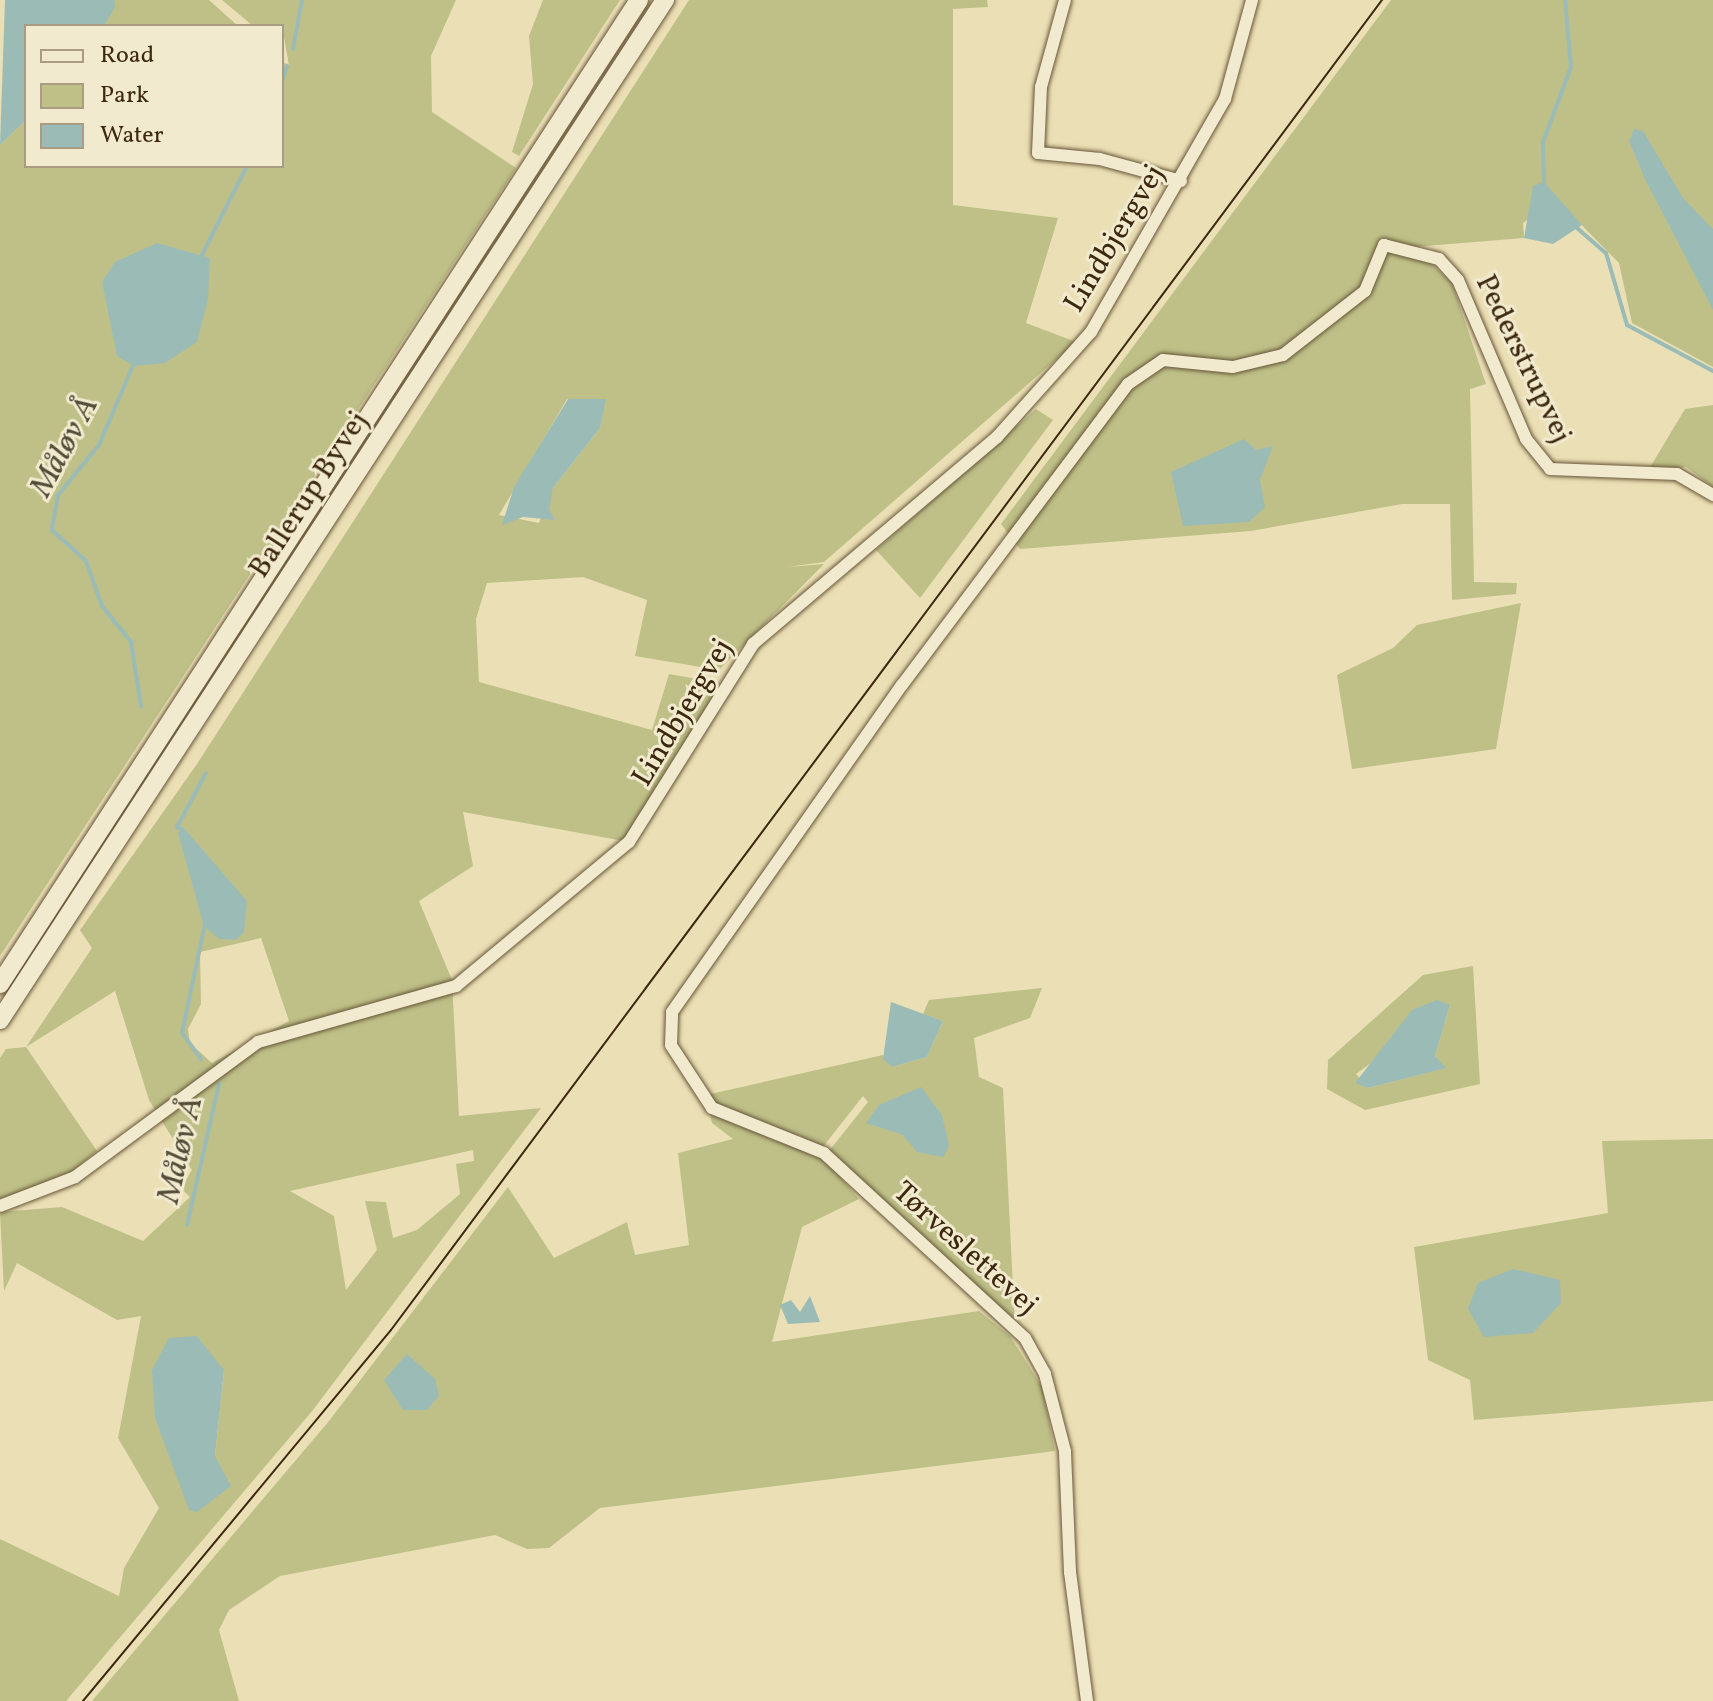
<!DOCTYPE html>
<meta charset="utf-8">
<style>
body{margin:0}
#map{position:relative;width:1713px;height:1701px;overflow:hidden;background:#ebdfb5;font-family:Vollkorn,serif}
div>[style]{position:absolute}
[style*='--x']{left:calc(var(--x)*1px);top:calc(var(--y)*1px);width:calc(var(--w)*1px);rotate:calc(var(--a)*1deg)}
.green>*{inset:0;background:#bec088}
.water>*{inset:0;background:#9bbbb6}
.stream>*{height:4px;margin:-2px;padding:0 2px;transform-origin:2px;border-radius:2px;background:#9bbbb6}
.roads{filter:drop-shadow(0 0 2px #675638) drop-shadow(0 0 2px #675638)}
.street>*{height:12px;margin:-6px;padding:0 6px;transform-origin:6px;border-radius:6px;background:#f2eacf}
.secondary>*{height:18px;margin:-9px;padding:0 9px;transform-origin:9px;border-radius:9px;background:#f2eacf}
.tram>*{height:2px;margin:-1px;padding:0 1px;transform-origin:1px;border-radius:1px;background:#3b280e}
span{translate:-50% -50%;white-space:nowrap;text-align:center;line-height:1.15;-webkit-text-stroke:6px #f2eacf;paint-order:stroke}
.street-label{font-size:30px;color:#3b280e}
.water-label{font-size:32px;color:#534d38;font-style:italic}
.legend{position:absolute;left:24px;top:24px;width:260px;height:144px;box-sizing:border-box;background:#f2eacf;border:2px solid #a99c82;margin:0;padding:10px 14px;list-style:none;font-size:24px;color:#3b280e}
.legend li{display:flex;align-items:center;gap:16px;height:40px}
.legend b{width:40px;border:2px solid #a99c82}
</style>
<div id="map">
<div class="green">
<i style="clip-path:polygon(114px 0,209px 0,238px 26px,104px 26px)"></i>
<i style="clip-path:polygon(222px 0,456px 0,431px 56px,432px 112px,516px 168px,0 956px,0 145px,26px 120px,26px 166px,282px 166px,282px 62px,289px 65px,282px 26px,253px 26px)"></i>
<i style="clip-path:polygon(543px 0,620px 0,519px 156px,512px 152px,533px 84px,529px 36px)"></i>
<i style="clip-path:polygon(evenodd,689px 0,987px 0,988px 7px,953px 9px,953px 205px,1058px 218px,1026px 323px,1076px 342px,824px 562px,788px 567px,824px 564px,719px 670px,635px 656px,647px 600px,583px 577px,487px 583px,476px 619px,479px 682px,652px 730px,669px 674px,720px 683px,650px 812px,624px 841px,463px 812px,473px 866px,419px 901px,452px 980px,459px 1116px,541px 1108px,313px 1410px,66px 1701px,0 1701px,0 1539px,119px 1596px,124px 1568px,159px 1508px,118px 1438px,141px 1316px,117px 1320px,17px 1263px,4px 1291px,0 1212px,62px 1207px,143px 1241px,190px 1197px,181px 1188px,192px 1170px,149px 1100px,115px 991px,26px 1047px,97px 1151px,70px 1173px,0 1199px,0 1058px,6px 1049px,26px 1047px,92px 948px,80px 930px,197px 764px,689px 0,567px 399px,605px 399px,600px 428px,553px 488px,539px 523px,499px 515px,567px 399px,689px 0,261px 938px,289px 1021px,212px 1063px,190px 1043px,188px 1029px,201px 1004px,200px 952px,261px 938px,689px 0,473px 1150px,474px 1161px,456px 1164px,460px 1194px,417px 1230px,393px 1238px,386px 1202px,365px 1201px,377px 1250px,346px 1290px,334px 1216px,290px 1191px,473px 1150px,689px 0,224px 1370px,215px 1456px,165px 1441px,155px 1418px,224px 1370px)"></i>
<i style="clip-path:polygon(1391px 0,1713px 0,1713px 367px,1632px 323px,1619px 263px,1556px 199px,1523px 223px,1524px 238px,1413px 247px,1452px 283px,1486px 384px,1470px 389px,1474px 582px,1517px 583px,1516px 594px,1452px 600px,1450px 504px,1402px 504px,1251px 531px,1020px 549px,1001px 524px)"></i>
<i style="clip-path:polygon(1713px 405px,1713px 487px,1686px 467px,1646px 474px,1685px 409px)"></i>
<i style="clip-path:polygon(1036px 409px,1053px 420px,920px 598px,876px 550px)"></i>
<i style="clip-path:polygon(1521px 603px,1496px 749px,1352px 769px,1337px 675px,1393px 648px,1417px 625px)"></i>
<i style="clip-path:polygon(evenodd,1473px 966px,1480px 1084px,1365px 1110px,1327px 1089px,1328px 1060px,1423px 975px,1473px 966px,1450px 1005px,1435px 1056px,1445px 1068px,1368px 1088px,1356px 1074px,1450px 1005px)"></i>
<i style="clip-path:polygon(1042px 988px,1030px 1018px,974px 1038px,979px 1077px,1003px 1088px,1015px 1327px,829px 1151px,868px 1102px,863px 1096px,822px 1148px,799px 1135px,791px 1146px,822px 1156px,859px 1199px,802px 1227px,772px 1342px,979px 1311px,1010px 1336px,1042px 1387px,1055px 1451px,600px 1508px,549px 1548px,527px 1549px,495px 1535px,280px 1576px,229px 1610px,219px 1630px,239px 1701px,92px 1701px,329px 1421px,508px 1187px,554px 1258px,627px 1222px,635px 1255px,689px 1245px,678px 1153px,733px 1139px,712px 1123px,706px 1095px,883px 1055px,892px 1067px,927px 1057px,943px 1021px,923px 1014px,929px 1000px)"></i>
<i style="clip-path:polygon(1713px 1139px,1713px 1401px,1474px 1420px,1470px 1380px,1428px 1360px,1414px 1247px,1608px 1213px,1602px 1141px)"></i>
</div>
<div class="water">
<i style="clip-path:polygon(5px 0,114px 0,115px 7px,104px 26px,26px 26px,26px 120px,0 145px)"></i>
<i style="clip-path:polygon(1634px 129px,1643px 131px,1683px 198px,1713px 229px,1713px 310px,1645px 179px,1629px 141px)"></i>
<i style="clip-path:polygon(1544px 182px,1582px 225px,1553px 244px,1524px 238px,1533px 186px)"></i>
<i style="clip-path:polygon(157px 243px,210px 258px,208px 299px,197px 342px,165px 363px,134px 366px,117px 356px,102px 282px,115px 262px)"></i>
<i style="clip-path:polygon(568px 399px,606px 399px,600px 428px,553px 488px,549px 509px,555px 520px,523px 517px,502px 525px,514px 487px)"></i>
<i style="clip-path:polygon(1244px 439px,1256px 450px,1273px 446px,1260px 480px,1265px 507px,1249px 522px,1183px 526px,1171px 472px)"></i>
<i style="clip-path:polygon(183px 827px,247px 901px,244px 932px,236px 940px,219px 939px,204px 926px,178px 833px)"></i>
<i style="clip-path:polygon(1437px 1000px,1450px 1005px,1435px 1056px,1446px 1068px,1368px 1088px,1355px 1083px,1412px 1010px)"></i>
<i style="clip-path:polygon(891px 1002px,943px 1021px,927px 1057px,892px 1067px,883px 1059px)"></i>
<i style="clip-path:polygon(921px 1087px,942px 1115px,949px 1146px,943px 1157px,917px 1152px,903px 1135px,866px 1123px,879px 1105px)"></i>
<i style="clip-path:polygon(1513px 1269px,1560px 1280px,1561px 1303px,1533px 1333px,1484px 1337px,1468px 1309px,1478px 1283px)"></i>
<i style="clip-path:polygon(810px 1296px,820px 1322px,788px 1324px,780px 1305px,791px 1300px,800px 1312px)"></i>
<i style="clip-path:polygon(197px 1336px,224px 1370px,215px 1456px,231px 1486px,197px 1512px,189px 1510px,155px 1418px,152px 1370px,169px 1338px)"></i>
<i style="clip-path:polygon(407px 1354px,435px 1379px,439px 1396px,427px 1410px,403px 1410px,384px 1380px)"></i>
</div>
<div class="stream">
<i style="--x:293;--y:49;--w:50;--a:-79.6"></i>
<i style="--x:282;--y:82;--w:17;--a:-73"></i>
<i style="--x:1544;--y:184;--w:42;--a:-91.4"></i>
<i style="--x:1543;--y:142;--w:80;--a:-69.5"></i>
<i style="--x:1571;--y:67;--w:67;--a:-95.1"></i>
<i style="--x:1577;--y:228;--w:38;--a:41"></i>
<i style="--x:1606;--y:253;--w:75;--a:73.7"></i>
<i style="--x:1627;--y:325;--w:98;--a:28.1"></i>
<i style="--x:200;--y:259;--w:104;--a:-63.2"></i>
<i style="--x:135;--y:361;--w:91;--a:113.2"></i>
<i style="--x:99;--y:445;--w:65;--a:129.4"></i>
<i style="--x:58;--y:495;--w:36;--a:100"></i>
<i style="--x:52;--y:530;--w:46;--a:42.4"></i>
<i style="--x:86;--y:561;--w:48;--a:70.4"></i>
<i style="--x:102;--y:606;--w:46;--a:51.1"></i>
<i style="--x:131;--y:642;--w:65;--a:81.1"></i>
<i style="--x:183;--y:830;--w:7;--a:-153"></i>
<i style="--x:177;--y:827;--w:61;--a:-61.8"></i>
<i style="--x:201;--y:1059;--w:32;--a:-126"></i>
<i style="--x:182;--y:1033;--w:111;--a:-78.1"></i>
<i style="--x:187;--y:1225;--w:145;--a:-77.2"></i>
</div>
<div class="roads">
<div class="street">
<i style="--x:1065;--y:0;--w:90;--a:105.4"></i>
<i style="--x:1041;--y:87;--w:66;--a:92.6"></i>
<i style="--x:1038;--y:153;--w:62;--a:5.5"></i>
<i style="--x:1100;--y:159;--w:84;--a:15.2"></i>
<i style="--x:0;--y:1206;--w:80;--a:-21.1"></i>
<i style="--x:75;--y:1177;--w:227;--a:-36.4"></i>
<i style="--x:258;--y:1042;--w:206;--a:-15.8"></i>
<i style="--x:456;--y:986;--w:225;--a:-39.8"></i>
<i style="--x:629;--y:842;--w:234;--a:-57.9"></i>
<i style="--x:753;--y:644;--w:320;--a:-40.3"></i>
<i style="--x:997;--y:437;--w:141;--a:-48.2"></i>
<i style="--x:1091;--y:332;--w:269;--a:-60.1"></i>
<i style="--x:1225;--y:99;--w:103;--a:-74.7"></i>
<i style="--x:1087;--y:1701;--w:130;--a:-97.5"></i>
<i style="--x:1070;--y:1572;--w:121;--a:-92.4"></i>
<i style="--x:1065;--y:1451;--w:80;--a:-104.6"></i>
<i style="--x:1045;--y:1374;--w:41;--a:-119.1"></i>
<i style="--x:1025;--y:1338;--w:273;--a:-137.4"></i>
<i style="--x:824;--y:1153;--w:121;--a:-158.1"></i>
<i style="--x:712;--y:1108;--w:75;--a:-123.1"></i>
<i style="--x:671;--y:1045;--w:33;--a:-88"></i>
<i style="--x:672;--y:1012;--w:400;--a:-54.9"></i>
<i style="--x:902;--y:685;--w:376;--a:-53.1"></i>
<i style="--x:1128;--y:384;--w:42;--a:-34.4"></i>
<i style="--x:1163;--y:360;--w:70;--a:5.7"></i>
<i style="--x:1233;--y:367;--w:51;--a:-13.5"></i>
<i style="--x:1283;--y:355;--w:104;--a:-38"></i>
<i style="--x:1365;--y:291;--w:50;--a:-67.6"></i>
<i style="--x:1384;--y:245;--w:57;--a:14.3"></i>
<i style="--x:1439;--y:259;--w:28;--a:48"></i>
<i style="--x:1458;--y:280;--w:173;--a:66.8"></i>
<i style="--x:1526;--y:439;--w:38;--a:51"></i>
<i style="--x:1550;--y:469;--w:127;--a:2.3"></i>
<i style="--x:1677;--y:474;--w:42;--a:30.3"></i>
</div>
<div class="secondary">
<i style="--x:0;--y:984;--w:1173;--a:-57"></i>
<i style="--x:0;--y:1020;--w:1218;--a:-56.9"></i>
</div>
</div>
<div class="tram">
<i style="--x:83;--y:1701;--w:482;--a:-50.3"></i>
<i style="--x:391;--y:1330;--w:1659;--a:-53.31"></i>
</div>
<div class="street-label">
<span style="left:1115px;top:239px;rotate:-59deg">Lindbjergvej</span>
<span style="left:1523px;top:359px;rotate:64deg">Pederstrupvej</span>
<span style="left:309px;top:495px;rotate:-57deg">Ballerup Byvej</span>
<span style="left:683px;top:713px;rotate:-59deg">Lindbjergvej</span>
<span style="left:965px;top:1249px;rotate:42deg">Tørveslettevej</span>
</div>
<div class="water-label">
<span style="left:66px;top:447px;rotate:-62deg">Måløv Å</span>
<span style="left:182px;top:1150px;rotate:-77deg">Måløv Å</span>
</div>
<ul class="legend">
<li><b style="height:10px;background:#f2eacf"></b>Road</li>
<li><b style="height:22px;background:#bec088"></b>Park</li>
<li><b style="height:22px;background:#9bbbb6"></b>Water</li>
</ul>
</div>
